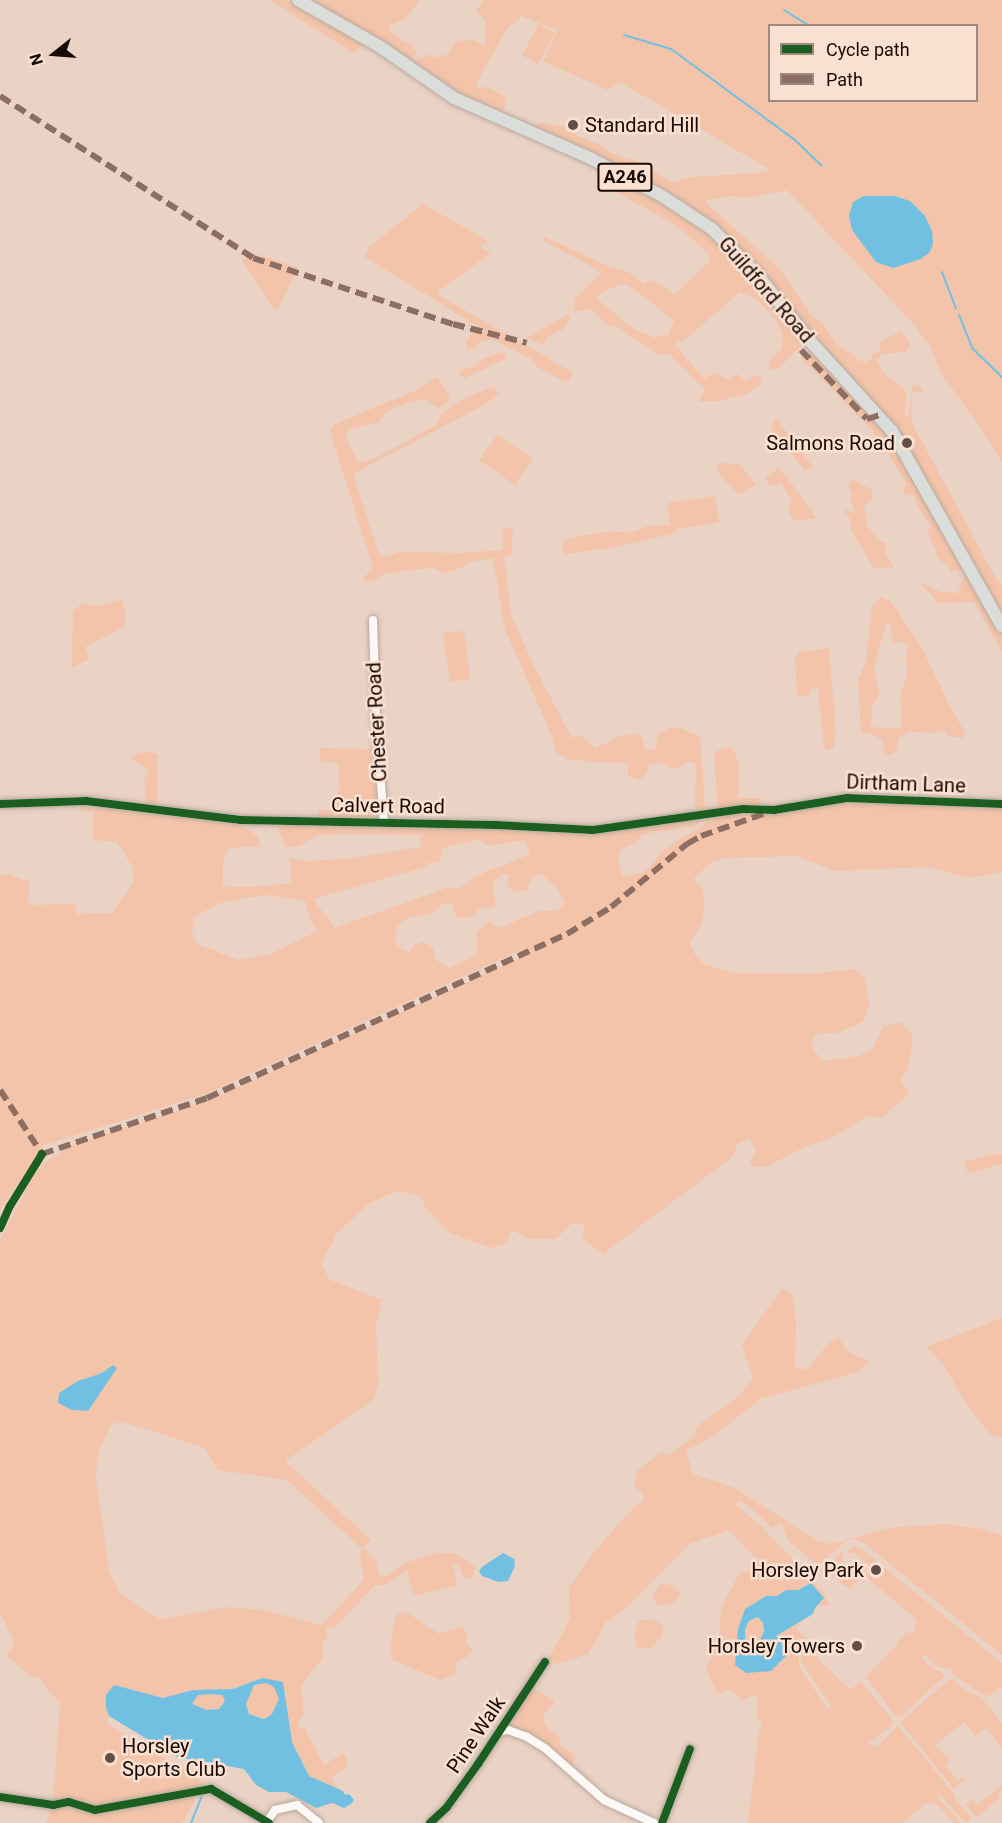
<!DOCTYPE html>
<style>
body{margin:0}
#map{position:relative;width:1002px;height:1823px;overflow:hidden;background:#ead2c5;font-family:Roboto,sans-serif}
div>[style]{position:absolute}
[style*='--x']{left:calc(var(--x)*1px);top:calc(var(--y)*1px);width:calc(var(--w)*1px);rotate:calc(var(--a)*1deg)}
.green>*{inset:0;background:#f3c4a9}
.water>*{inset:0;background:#71c0e2}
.stream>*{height:2px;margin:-1px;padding:0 1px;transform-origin:1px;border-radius:1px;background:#71c0e2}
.roads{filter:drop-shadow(0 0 2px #baa89d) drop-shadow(0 0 2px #baa89d)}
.street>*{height:8px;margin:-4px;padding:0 4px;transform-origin:4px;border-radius:4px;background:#fcf8f6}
.primary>*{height:12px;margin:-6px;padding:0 6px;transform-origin:6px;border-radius:6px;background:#daddd9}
.quiet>*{height:6px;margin-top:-3px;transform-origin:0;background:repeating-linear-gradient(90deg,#8d6e63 0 12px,transparent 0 18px)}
.cycleway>*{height:8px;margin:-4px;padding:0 4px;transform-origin:4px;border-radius:4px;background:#1b5e20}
.dots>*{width:16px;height:16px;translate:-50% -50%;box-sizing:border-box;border:3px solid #fae0d1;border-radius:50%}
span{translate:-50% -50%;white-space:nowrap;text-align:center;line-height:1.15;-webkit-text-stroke:5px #fae0d1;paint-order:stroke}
.shield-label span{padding:2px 4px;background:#fae0d1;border:2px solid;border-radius:4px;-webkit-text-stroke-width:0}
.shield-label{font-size:18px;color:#170903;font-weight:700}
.poi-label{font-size:20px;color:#170903}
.left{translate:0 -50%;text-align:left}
.right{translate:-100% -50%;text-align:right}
.street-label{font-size:20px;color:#170903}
.legend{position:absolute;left:768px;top:24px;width:210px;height:78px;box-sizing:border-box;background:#fae0d1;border:2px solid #9f8a7f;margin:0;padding:8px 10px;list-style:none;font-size:18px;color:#170903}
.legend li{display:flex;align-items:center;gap:12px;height:30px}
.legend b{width:30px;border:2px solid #9f8a7f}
.north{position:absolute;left:24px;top:24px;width:60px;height:60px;-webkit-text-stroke:4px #fae0d1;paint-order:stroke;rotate:253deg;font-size:16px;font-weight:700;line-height:24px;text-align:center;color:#170903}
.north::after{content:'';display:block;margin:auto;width:21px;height:27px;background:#170903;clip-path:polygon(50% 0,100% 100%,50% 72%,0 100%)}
</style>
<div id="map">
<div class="green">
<i style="clip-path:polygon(270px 0,287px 0,365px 44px,353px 53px)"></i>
<i style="clip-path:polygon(305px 0,420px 0,406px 18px,390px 25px,389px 30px,403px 42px,412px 44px,417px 53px,407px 61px)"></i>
<i style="clip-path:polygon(evenodd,484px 0,1002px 0,1002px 462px,972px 415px,942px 375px,930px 346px,912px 322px,787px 190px,749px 198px,732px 196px,708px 200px,706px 203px,780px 269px,811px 315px,823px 324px,837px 345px,856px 357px,858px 362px,863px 360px,865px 363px,872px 358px,871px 355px,881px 351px,878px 343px,901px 331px,911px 345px,906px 352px,882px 354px,877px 360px,882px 371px,905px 391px,907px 396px,904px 415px,908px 418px,913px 384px,923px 388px,921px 393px,912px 392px,911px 421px,998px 582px,1002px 584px,1002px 620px,913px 460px,715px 228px,536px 129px,534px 126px,541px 122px,565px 127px,579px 137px,599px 144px,613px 154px,633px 160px,673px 182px,691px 177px,757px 173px,771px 170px,620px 82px,607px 90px,543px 61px,558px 30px,520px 16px,518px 21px,508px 27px,477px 82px,477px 88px,487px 87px,505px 97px,506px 104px,503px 110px,496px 113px,466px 100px,414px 67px,415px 63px,427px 54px,434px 58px,448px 54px,456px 41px,473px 40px,485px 45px,485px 20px,476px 11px,484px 0,770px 26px,976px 26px,976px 100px,770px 100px,770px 26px)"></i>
<i style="clip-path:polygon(539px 24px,555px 33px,538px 64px,522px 55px)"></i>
<i style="clip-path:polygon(evenodd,607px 174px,662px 202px,699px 226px,756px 281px,801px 339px,800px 347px,777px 370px,770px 369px,768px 363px,781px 349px,783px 335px,775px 319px,757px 299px,740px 292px,681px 343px,679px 340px,674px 344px,705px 379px,714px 373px,727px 379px,737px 374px,746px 381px,755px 376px,762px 377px,760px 384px,749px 393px,721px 401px,698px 402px,705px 390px,669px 354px,660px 355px,613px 325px,609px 327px,592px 309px,574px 311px,574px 299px,601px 274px,596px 269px,542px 240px,545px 237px,610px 267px,627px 271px,644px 284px,651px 280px,675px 294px,711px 260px,707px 252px,677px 226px,597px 181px,607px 174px,618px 285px,627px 285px,638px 292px,667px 315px,674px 321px,668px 334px,655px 338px,635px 330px,596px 298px,603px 292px,618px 285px)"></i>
<i style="clip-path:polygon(423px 204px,488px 241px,480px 247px,491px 253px,441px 289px,437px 294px,572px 372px,570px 381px,563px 381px,538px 368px,530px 358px,491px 339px,480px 342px,472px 350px,467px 349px,466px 343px,477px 326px,365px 257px,369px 247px)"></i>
<i style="clip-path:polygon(255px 254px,298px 267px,278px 309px,273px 308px,242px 260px)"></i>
<i style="clip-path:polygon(569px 314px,570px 319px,564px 329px,547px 337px,544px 345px,526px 338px)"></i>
<i style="clip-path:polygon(813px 349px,874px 411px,964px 569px,951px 572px,946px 563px,940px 561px,928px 533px,930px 525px,919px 509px,914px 495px,905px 494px,903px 488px,907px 485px,883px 446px,872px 430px,803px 360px,801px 355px)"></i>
<i style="clip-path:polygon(503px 352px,507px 358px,464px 379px,459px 373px,464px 369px,477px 366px,482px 359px)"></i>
<i style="clip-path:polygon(437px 377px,450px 396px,449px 402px,438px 408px,424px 399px,404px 404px,386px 412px,379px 422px,349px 429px,345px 436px,358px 462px,371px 460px,435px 426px,443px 413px,461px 400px,492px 387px,499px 393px,486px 404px,353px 474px,378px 552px,383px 557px,399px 552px,460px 553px,503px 550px,502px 530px,513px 526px,511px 555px,504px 557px,511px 615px,533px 664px,572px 738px,580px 735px,596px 748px,620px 736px,640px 734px,646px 750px,655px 749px,658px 734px,670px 728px,680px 728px,700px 737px,705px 810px,703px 812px,695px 812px,696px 765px,691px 761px,673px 769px,663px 763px,649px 765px,647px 773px,639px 780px,628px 775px,628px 763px,587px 762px,581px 759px,570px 761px,556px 753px,551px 734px,505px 629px,493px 558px,470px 562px,462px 567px,444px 573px,434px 568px,410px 570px,381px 575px,377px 579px,365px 582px,364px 577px,373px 568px,330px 431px,333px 425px,414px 391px)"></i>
<i style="clip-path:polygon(776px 418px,813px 467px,805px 470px,771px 428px)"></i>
<i style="clip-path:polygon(497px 435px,533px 458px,515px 485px,479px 460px)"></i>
<i style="clip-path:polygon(720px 462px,732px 465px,739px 463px,756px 485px,738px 495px,721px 476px,717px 467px)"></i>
<i style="clip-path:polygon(779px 468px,795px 488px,817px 518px,795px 521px,788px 511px,792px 501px,781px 483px,769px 486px,765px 478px)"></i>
<i style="clip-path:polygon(852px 479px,872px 490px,873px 500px,864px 505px,867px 525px,878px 540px,887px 544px,884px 553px,894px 567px,874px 568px,851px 530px,850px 519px,844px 511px,848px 509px,852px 513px,854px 507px,850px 501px,852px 495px,848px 485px)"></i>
<i style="clip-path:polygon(715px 496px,719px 522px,677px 529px,672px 534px,610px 548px,565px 554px,561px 547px,564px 540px,584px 535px,613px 531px,631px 533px,647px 526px,670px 525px,667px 503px)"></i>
<i style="clip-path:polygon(963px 577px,970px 577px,1002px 630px,1002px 652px,974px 602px,939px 603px,920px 583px,941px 592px,958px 593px)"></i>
<i style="clip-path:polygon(evenodd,881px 597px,890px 601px,895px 607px,923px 650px,952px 711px,965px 732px,963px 738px,947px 736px,946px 730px,932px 733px,910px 732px,898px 738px,897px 750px,891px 755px,884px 753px,883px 740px,871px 734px,861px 733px,858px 679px,866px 661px,872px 607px,881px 597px,886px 623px,891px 625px,892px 643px,909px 643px,906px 657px,907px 674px,900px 695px,902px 726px,897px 729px,871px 727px,872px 704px,879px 695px,874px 667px,886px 623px)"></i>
<i style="clip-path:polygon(122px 600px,126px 614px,124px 627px,85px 647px,89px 659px,72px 668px,73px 611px,83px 603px,97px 606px)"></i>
<i style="clip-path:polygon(464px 631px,470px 679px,450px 682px,443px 633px)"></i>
<i style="clip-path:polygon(829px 648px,836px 735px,834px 746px,829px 751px,824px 747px,818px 688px,812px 689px,809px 695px,797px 697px,795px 658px,799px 652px)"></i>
<i style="clip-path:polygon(729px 747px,733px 749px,738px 762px,738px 798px,760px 798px,760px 805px,718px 809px,714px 752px)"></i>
<i style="clip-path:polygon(320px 748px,373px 749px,379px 813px,373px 819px,321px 820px,317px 815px,319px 810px,337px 810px,337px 793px,340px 791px,338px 763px,321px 762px)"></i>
<i style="clip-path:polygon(148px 751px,158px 755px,157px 806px,146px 805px,144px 780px,149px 771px,132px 758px,133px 755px)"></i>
<i style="clip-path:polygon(evenodd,847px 802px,1002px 807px,1002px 872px,969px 878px,929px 867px,836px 871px,796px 856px,725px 858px,710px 863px,693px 880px,701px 886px,705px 903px,702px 924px,690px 942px,694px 953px,704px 964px,734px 973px,812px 974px,854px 969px,865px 978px,869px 1004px,864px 1021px,837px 1033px,814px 1034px,812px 1047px,822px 1061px,859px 1056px,873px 1048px,883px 1027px,900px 1022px,913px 1035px,908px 1068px,901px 1080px,909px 1093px,882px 1118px,867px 1116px,834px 1137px,803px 1148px,766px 1167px,753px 1167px,750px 1162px,756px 1151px,749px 1139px,737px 1144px,734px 1156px,603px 1254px,583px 1239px,584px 1225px,572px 1223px,556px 1239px,529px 1239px,512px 1230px,506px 1244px,492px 1248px,450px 1233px,426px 1209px,420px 1195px,396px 1191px,370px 1203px,337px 1233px,321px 1264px,330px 1280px,382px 1300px,376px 1324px,378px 1385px,373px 1400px,285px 1461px,371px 1540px,363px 1548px,376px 1561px,379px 1575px,386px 1576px,407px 1562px,439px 1553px,453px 1553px,477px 1567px,473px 1571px,474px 1576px,472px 1579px,466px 1578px,461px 1573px,460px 1567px,452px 1562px,457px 1585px,414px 1596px,407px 1570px,386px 1585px,375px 1585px,335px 1627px,325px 1629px,328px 1636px,322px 1643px,323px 1658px,301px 1685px,304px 1714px,298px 1723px,300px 1729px,304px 1727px,324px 1765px,343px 1753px,348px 1760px,346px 1767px,331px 1777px,337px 1787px,334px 1789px,309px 1777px,292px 1742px,286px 1716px,286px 1692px,262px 1678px,232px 1689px,193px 1690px,163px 1698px,122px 1688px,106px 1708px,109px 1716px,106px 1723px,203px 1782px,195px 1800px,182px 1823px,46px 1823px,53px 1805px,60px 1701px,50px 1693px,39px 1676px,34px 1679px,6px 1655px,15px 1644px,0 1612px,0 1240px,34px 1174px,49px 1159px,73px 1145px,130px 1126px,136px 1127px,137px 1124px,206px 1102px,522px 957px,519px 951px,205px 1094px,44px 1145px,0 1210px,0 875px,7px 874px,29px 882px,28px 905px,75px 904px,77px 914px,112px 913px,133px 883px,133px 868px,117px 842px,93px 840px,94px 812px,79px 811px,82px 807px,231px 821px,258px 836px,260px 846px,229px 848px,223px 862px,223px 886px,249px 887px,292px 883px,290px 858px,307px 861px,355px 858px,421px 847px,420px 835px,338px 834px,316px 836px,299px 846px,286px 847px,276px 824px,451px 827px,580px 832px,591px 835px,630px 826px,700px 819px,696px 826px,642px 834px,638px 841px,620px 850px,618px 860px,623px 877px,645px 872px,664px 849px,705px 824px,707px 818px,760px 810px,773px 814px,824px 804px,847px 802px,479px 839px,488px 846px,525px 840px,530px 854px,481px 874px,457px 889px,446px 888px,335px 928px,313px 899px,426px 867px,427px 863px,439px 862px,443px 848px,479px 839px,847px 802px,503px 874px,509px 874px,507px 885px,513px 892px,527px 890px,532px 877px,542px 874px,557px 889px,565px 902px,557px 911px,541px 910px,500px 928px,489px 921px,477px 931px,477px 955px,449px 968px,436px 960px,433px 948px,423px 942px,414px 945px,410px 952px,402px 950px,395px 943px,397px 925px,409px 918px,432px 913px,444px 903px,452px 904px,457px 918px,472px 918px,479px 909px,495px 907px,493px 883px,503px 874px,847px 802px,267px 895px,305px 901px,313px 925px,318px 931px,270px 954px,238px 960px,197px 944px,192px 932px,194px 917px,220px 903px,267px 895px,847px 802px,123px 1422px,205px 1448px,218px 1470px,287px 1480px,362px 1549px,360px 1559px,364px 1577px,361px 1583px,322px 1625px,263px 1610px,228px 1607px,160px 1619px,148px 1613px,119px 1592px,109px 1571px,96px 1480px,97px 1458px,101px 1446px,112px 1424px,123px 1422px)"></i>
<i style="clip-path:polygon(995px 1154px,1002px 1154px,1002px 1164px,968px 1173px,964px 1162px)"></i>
<i style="clip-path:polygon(782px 1289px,792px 1293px,796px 1323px,795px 1367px,806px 1370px,828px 1344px,838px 1337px,848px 1352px,870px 1362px,857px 1372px,760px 1399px,715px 1435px,686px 1451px,693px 1474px,735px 1488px,819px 1542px,832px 1544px,894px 1527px,946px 1524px,982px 1529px,1002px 1536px,1002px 1655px,863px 1542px,854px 1539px,845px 1541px,818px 1566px,788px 1540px,781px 1523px,772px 1528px,750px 1507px,738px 1500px,736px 1505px,761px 1526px,823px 1592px,829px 1606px,817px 1605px,823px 1598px,810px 1583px,798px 1590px,786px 1590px,777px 1596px,766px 1596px,745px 1609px,736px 1645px,775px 1667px,776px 1636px,803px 1621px,796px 1628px,808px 1641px,799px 1653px,799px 1666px,828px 1710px,831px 1706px,802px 1663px,801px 1657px,811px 1644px,819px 1660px,847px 1687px,851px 1690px,860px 1681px,892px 1719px,893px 1724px,868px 1744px,877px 1747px,898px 1726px,954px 1794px,953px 1796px,971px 1818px,969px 1822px,963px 1820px,940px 1795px,938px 1798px,961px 1823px,954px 1823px,935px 1803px,925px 1804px,903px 1823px,748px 1823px,759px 1732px,763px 1723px,756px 1717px,758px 1702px,755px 1695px,742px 1700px,730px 1689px,718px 1694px,706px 1670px,719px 1639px,721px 1608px,739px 1574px,753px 1569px,757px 1559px,729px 1530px,689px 1544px,623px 1611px,606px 1622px,588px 1654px,558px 1664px,548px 1660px,570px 1619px,569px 1588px,594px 1552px,632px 1509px,643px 1501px,643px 1493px,634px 1487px,638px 1470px,661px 1452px,669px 1455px,695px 1435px,696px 1427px,740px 1395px,753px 1379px,742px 1344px)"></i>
<i style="clip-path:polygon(1002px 1318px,1002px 1437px,991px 1435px,967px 1405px,943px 1364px,926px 1347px)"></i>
<i style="clip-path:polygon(854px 1546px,864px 1551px,1002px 1663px,1002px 1689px,1000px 1687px,987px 1697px,953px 1675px,951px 1669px,938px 1667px,925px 1654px,921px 1658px,934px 1669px,943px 1673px,944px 1676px,900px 1717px,894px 1714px,866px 1677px,898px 1644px,897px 1642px,906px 1633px,913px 1632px,917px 1620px,867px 1578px,867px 1573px,871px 1569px,853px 1551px,848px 1554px,848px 1550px)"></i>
<i style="clip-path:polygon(842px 1551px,844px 1558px,840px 1562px,858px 1580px,851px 1588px,841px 1584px,832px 1573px,833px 1563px)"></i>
<i style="clip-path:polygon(660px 1584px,672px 1585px,680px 1593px,674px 1603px,659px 1606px,652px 1598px)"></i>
<i style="clip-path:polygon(406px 1612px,439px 1634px,463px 1627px,467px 1638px,466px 1644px,473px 1649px,470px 1655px,456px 1663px,455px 1674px,441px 1680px,392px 1660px,390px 1650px,396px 1615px)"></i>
<i style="clip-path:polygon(757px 1617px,763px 1623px,764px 1631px,758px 1646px,749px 1648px,745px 1639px,745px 1629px,749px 1621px)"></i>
<i style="clip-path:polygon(651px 1619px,662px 1624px,663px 1635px,651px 1648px,638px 1649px,634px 1636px,639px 1621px)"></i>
<i style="clip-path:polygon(951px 1678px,964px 1689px,982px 1698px,1002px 1723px,1002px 1748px,986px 1728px,976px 1736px,964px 1722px,935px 1745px,950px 1760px,945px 1765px,958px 1781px,964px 1777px,965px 1779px,954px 1789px,900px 1722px)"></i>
<i style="clip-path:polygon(266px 1683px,275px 1687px,279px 1699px,272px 1714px,264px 1719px,249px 1714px,246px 1704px,254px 1685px)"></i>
<i style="clip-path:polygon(533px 1688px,555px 1701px,543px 1715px,545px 1725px,559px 1737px,561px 1746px,575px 1756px,573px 1767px,568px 1767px,536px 1741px,511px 1727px,509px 1721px)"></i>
<i style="clip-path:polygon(211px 1694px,222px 1695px,225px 1701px,219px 1709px,207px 1710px,192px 1704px,198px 1695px)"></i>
<i style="clip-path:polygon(1002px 1785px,1002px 1790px,997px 1795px,999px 1798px,977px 1818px,966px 1804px,972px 1799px,977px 1805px)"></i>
</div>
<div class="water">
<i style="clip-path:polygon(864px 196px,895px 196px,910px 201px,925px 216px,932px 231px,933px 243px,930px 252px,921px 259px,893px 268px,876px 262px,852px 230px,849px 216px,853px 202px)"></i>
<i style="clip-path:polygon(113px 1365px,117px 1368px,88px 1411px,72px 1410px,58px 1403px,59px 1393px,78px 1381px,102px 1373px)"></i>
<i style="clip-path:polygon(503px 1553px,514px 1559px,515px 1566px,508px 1581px,499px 1582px,482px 1576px,479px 1571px,482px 1567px)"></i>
<i style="clip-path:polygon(evenodd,811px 1583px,824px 1598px,815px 1608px,813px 1614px,776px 1636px,789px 1653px,771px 1671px,746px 1673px,735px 1665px,738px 1629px,745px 1609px,766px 1596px,777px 1596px,786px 1590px,798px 1590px,811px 1583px,758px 1617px,763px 1623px,764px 1631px,758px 1645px,749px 1648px,745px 1639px,745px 1629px,749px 1621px,758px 1617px)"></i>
<i style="clip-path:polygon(evenodd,262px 1678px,283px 1682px,292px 1742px,309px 1776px,343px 1791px,345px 1795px,349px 1794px,354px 1800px,351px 1804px,344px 1808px,332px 1803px,316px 1808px,286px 1792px,269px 1792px,256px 1785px,244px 1769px,177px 1757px,109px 1716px,106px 1708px,106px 1695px,114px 1685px,163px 1698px,193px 1690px,233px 1689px,262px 1678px,266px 1683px,274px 1687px,279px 1699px,272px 1714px,264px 1719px,249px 1714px,246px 1704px,254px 1685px,266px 1683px,262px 1678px,211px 1694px,222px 1695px,225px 1701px,219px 1709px,207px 1710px,192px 1704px,198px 1695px,211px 1694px)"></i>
</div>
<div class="stream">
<i style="--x:784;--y:10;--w:31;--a:32"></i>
<i style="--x:624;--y:35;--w:49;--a:16.6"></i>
<i style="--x:671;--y:49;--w:154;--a:36.3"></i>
<i style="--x:795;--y:140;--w:37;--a:44"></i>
<i style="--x:942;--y:272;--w:39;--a:69"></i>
<i style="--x:959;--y:315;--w:35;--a:68"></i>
<i style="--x:972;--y:348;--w:42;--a:44"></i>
<i style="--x:209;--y:1778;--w:15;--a:-67"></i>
<i style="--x:191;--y:1823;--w:32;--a:-68"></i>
</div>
<div class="roads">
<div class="street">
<i style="--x:373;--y:620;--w:99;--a:88.3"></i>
<i style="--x:376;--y:719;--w:104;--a:85.6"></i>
<i style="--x:0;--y:804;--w:86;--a:-2"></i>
<i style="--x:86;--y:801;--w:156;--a:7"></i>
<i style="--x:241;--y:820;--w:254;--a:1.1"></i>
<i style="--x:495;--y:825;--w:98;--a:2.9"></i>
<i style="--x:593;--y:830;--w:151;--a:-8"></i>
<i style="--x:743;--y:809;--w:31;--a:2"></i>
<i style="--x:774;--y:810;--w:74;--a:-9.3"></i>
<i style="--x:847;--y:798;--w:155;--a:2.2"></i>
<i style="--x:501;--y:1731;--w:7;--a:-8"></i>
<i style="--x:508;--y:1730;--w:20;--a:20"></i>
<i style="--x:527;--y:1737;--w:22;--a:32"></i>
<i style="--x:546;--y:1749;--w:77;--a:41.3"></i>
<i style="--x:604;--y:1800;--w:55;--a:24.7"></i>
<i style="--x:0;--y:1797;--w:54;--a:8.6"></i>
<i style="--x:53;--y:1805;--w:16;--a:-11"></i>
<i style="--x:69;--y:1802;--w:27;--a:17"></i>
<i style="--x:95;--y:1810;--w:118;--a:-10.3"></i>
<i style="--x:211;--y:1789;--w:67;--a:30.4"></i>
<i style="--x:266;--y:1823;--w:16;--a:-55"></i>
<i style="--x:275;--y:1810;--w:23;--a:-13"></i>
<i style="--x:297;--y:1805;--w:28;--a:39"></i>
<i style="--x:430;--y:1823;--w:23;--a:-43"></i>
<i style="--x:447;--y:1807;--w:53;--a:-54.2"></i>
<i style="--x:478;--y:1764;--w:122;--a:-56.7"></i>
<i style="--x:662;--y:1823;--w:79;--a:-69.3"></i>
</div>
<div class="primary">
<i style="--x:298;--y:0;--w:93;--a:29.6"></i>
<i style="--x:379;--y:46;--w:91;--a:34.7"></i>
<i style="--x:454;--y:98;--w:149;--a:23.8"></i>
<i style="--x:590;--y:158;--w:81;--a:27.8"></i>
<i style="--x:662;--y:196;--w:60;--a:33.4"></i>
<i style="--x:712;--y:229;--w:64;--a:45"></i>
<i style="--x:757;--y:274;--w:85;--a:51.7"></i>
<i style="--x:810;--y:341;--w:122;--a:47.7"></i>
<i style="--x:892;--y:431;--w:224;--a:60.6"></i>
</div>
</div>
<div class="quiet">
<i style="--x:0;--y:96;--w:300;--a:32.6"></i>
<i style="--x:253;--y:258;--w:211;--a:18.3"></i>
<i style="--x:453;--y:324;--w:76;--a:14.4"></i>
<i style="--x:801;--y:350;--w:95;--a:46.3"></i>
<i style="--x:867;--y:419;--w:14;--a:-17"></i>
<i style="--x:0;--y:1090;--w:77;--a:56.7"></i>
<i style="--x:42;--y:1154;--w:174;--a:-18.7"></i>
<i style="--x:207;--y:1098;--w:396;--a:-24.5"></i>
<i style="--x:567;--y:934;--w:52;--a:-31.5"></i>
<i style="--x:611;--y:907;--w:99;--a:-39.7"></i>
<i style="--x:687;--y:844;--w:16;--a:-30"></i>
<i style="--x:701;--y:836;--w:66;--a:-19.5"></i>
</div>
<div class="cycleway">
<i style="--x:0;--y:804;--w:86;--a:-2"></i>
<i style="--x:86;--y:801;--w:156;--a:7"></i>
<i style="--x:241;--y:820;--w:254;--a:1.1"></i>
<i style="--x:495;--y:825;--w:98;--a:2.9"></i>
<i style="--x:593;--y:830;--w:151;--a:-8"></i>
<i style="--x:743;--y:809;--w:31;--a:2"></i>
<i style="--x:774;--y:810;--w:74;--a:-9.3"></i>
<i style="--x:847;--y:798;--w:155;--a:2.2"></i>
<i style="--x:0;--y:1228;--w:24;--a:-66"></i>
<i style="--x:10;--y:1206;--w:61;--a:-58.4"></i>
<i style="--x:0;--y:1797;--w:54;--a:8.6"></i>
<i style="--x:53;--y:1805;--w:16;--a:-11"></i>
<i style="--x:69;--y:1802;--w:27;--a:17"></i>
<i style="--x:95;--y:1810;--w:118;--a:-10.3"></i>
<i style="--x:211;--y:1789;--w:67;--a:30.4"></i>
<i style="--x:430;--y:1823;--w:23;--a:-43"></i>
<i style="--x:447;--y:1807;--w:53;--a:-54.2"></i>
<i style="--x:478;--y:1764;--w:122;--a:-56.7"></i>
<i style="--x:662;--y:1823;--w:79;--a:-69.3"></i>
</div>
<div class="dots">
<i style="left:573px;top:125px;background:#614f47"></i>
<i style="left:907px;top:443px;background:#614f47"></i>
<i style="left:876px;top:1570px;background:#614f47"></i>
<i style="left:857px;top:1646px;background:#614f47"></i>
<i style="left:110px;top:1758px;background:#614f47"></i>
</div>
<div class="shield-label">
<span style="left:625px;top:177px">A246</span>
</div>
<div class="poi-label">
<span class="left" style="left:585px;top:125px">Standard Hill</span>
<span class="right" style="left:895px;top:443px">Salmons Road</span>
<span class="right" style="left:864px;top:1570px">Horsley Park</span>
<span class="right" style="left:845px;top:1646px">Horsley Towers</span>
<span class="left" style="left:122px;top:1758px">Horsley<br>Sports Club</span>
</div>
<div class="street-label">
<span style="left:766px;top:290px;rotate:49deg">Guildford Road</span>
<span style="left:377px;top:722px;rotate:-93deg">Chester Road</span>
<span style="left:906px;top:784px;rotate:2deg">Dirtham Lane</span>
<span style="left:388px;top:806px;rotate:1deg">Calvert Road</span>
<span style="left:476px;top:1735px;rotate:-56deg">Pine Walk</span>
</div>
<ul class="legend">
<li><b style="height:8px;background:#1b5e20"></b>Cycle path</li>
<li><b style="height:8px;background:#8d6e63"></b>Path</li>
</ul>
<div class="north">N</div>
</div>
